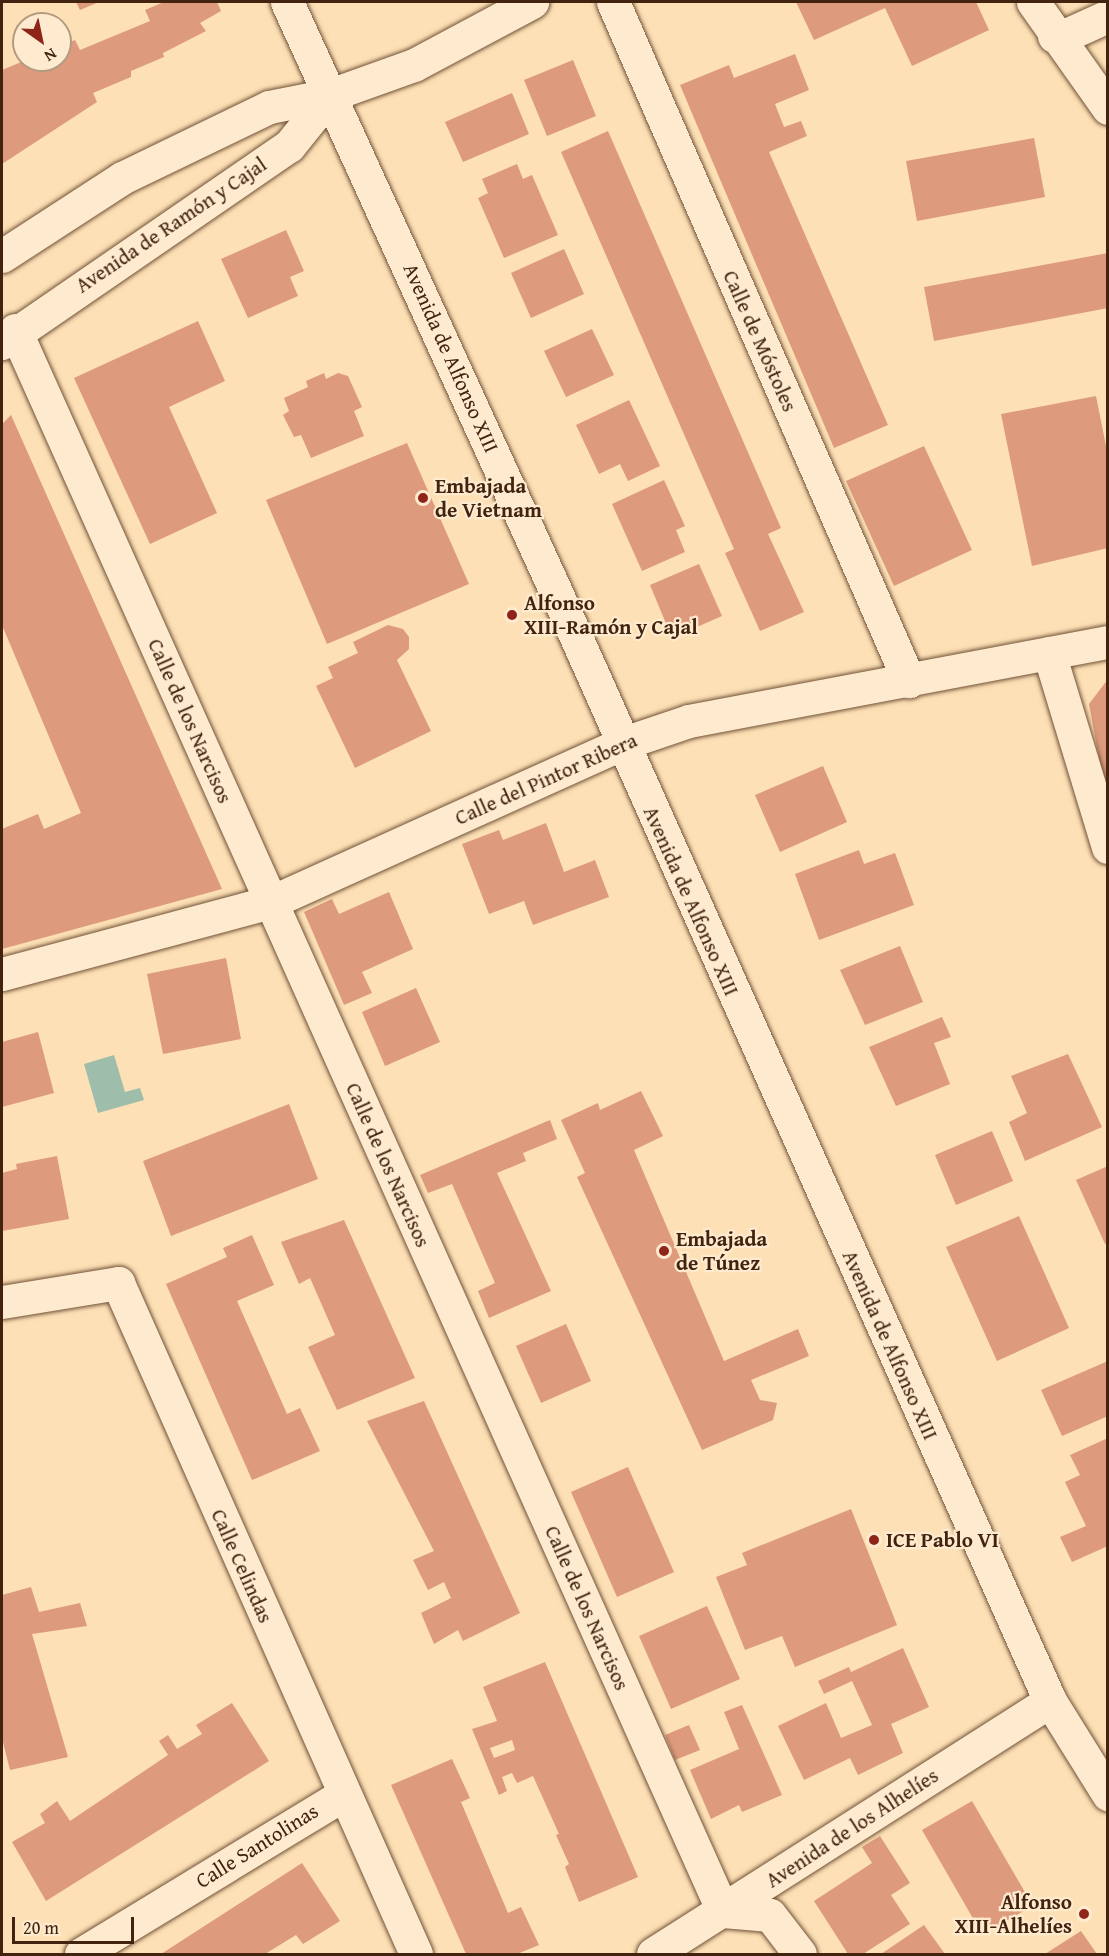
<!DOCTYPE html>
<meta charset="utf-8">
<style>
body{margin:0}
#map{position:relative;width:1109px;height:1956px;overflow:hidden;background:#fde0b5;font-family:"Gentium Book Plus",serif}
div>[style]{position:absolute}
[style*='--x']{left:calc(var(--x)*1px);top:calc(var(--y)*1px);width:calc(var(--w)*1px);rotate:calc(var(--a)*1deg)}
.water>*{inset:0;background:#9fbdab}
.building>*{inset:0;background:#dd9a7c}
.roads{filter:drop-shadow(0 0 2px #715238) drop-shadow(0 0 2px #715238)}
.minor>*{height:33px;margin:-16.5px;padding:0 16.5px;transform-origin:16.5px;border-radius:16.5px;background:#feebcf}
.tertiary>*{height:33px;margin:-16.5px;padding:0 16.5px;transform-origin:16.5px;border-radius:16.5px;background:#feebcf}
.secondary>*{height:33px;margin:-16.5px;padding:0 16.5px;transform-origin:16.5px;border-radius:16.5px;background:#feebcf}
.dots>*{width:16px;height:16px;translate:-50% -50%;box-sizing:border-box;border:3px solid #feebcf;border-radius:50%}
span{translate:-50% -50%;white-space:nowrap;text-align:center;line-height:1.15;-webkit-text-stroke:4.5px #feebcf;paint-order:stroke}
.street-label{font-size:21px;color:#42230f}
.poi-label{font-size:21px;color:#42230f;font-weight:700}
.left{translate:0 -50%;text-align:left}
.right{translate:-100% -50%;text-align:right}
.frame{position:absolute;inset:0;border:3px solid #42230f;pointer-events:none}
.north{position:absolute;left:12px;top:12px;width:60px;height:60px;box-sizing:border-box;background:#feebcf;border:2px solid #b39b82;border-radius:50%;rotate:147deg;font-size:16px;font-weight:700;line-height:24px;text-align:center;color:#42230f}
.north::after{content:'';display:block;margin:auto;width:21px;height:27px;background:#8f2418;clip-path:polygon(50% 0,100% 100%,50% 72%,0 100%)}
.scale{position:absolute;left:12px;top:1917px;width:122px;height:27px;box-sizing:border-box;border:3px solid #42230f;border-top:0;padding-left:8px;font-size:18px;line-height:21px;white-space:nowrap;color:#42230f;-webkit-text-stroke:4px #feebcf;paint-order:stroke}
</style>
<div id="map">
<div class="water">
<i style="clip-path:polygon(114px 1055px,125px 1092px,140px 1088px,144px 1100px,98px 1113px,84px 1064px)"></i>
</div>
<div class="building">
<i style="clip-path:polygon(76px 2px,99px 2px,80px 10px)"></i>
<i style="clip-path:polygon(164px 2px,217px 2px,221px 11px,200px 23px,206px 31px,163px 53px,164px 57px,131px 71px,131px 77px,93px 93px,97px 102px,2px 164px,2px 70px,26px 60px,60px 60px,60px 46px,75px 40px,80px 50px,150px 21px,145px 10px)"></i>
<i style="clip-path:polygon(796px 2px,976px 2px,989px 30px,912px 66px,885px 8px,814px 40px)"></i>
<i style="clip-path:polygon(795px 54px,809px 90px,775px 104px,784px 127px,801px 121px,807px 136px,769px 152px,888px 425px,834px 448px,680px 85px,729px 65px,734px 78px)"></i>
<i style="clip-path:polygon(573px 60px,596px 116px,547px 136px,524px 80px)"></i>
<i style="clip-path:polygon(512px 93px,529px 134px,463px 162px,445px 122px)"></i>
<i style="clip-path:polygon(608px 131px,781px 528px,768px 534px,804px 612px,760px 631px,725px 553px,734px 549px,561px 152px)"></i>
<i style="clip-path:polygon(1034px 138px,1045px 197px,917px 221px,906px 161px)"></i>
<i style="clip-path:polygon(517px 164px,523px 179px,532px 175px,558px 235px,504px 258px,478px 198px,488px 193px,482px 179px)"></i>
<i style="clip-path:polygon(286px 230px,304px 271px,290px 277px,298px 296px,248px 318px,221px 259px)"></i>
<i style="clip-path:polygon(564px 249px,584px 294px,531px 318px,511px 273px)"></i>
<i style="clip-path:polygon(1108px 253px,1108px 308px,934px 341px,924px 287px)"></i>
<i style="clip-path:polygon(198px 321px,225px 381px,169px 407px,217px 513px,150px 544px,74px 378px)"></i>
<i style="clip-path:polygon(592px 329px,614px 375px,566px 397px,544px 351px)"></i>
<i style="clip-path:polygon(324px 373px,326px 379px,338px 373px,348px 376px,362px 407px,354px 411px,364px 436px,311px 458px,301px 435px,294px 437px,283px 415px,289px 411px,284px 398px,308px 387px,306px 381px)"></i>
<i style="clip-path:polygon(1096px 396px,1108px 456px,1108px 548px,1032px 566px,1001px 414px)"></i>
<i style="clip-path:polygon(629px 400px,660px 466px,628px 481px,620px 464px,599px 474px,576px 425px)"></i>
<i style="clip-path:polygon(11px 415px,222px 889px,2px 949px,2px 829px,38px 814px,44px 829px,81px 813px,2px 625px,2px 424px)"></i>
<i style="clip-path:polygon(407px 443px,469px 584px,327px 644px,266px 500px)"></i>
<i style="clip-path:polygon(924px 446px,972px 550px,894px 586px,846px 481px)"></i>
<i style="clip-path:polygon(664px 480px,685px 526px,676px 530px,685px 552px,642px 571px,612px 504px)"></i>
<i style="clip-path:polygon(699px 564px,722px 616px,672px 638px,650px 585px)"></i>
<i style="clip-path:polygon(388px 625px,403px 629px,409px 637px,409px 649px,397px 660px,431px 731px,355px 768px,316px 686px,333px 678px,328px 667px,358px 653px,353px 642px)"></i>
<i style="clip-path:polygon(1108px 679px,1108px 796px,1106px 796px,1089px 704px)"></i>
<i style="clip-path:polygon(823px 766px,847px 822px,780px 852px,755px 795px)"></i>
<i style="clip-path:polygon(546px 823px,564px 872px,595px 860px,609px 897px,533px 925px,524px 901px,489px 914px,462px 844px,499px 830px,503px 840px)"></i>
<i style="clip-path:polygon(859px 850px,864px 864px,895px 853px,914px 905px,819px 940px,795px 874px)"></i>
<i style="clip-path:polygon(389px 892px,413px 949px,362px 972px,372px 993px,344px 1005px,304px 912px,332px 899px,339px 914px)"></i>
<i style="clip-path:polygon(900px 946px,923px 1002px,865px 1025px,840px 970px)"></i>
<i style="clip-path:polygon(226px 958px,241px 1039px,163px 1054px,147px 974px)"></i>
<i style="clip-path:polygon(416px 988px,440px 1042px,385px 1066px,362px 1012px)"></i>
<i style="clip-path:polygon(942px 1017px,951px 1037px,934px 1043px,950px 1084px,896px 1106px,869px 1047px)"></i>
<i style="clip-path:polygon(38px 1032px,54px 1093px,2px 1107px,2px 1042px)"></i>
<i style="clip-path:polygon(1068px 1054px,1102px 1127px,1025px 1161px,1009px 1122px,1027px 1113px,1011px 1076px)"></i>
<i style="clip-path:polygon(641px 1091px,663px 1136px,634px 1150px,724px 1361px,798px 1329px,809px 1356px,751px 1380px,760px 1400px,777px 1403px,773px 1420px,702px 1450px,577px 1177px,585px 1173px,561px 1120px,598px 1103px,600px 1110px)"></i>
<i style="clip-path:polygon(289px 1104px,318px 1179px,171px 1236px,143px 1161px)"></i>
<i style="clip-path:polygon(550px 1120px,557px 1139px,523px 1153px,526px 1161px,497px 1173px,551px 1291px,489px 1318px,478px 1291px,495px 1283px,452px 1184px,428px 1193px,420px 1175px)"></i>
<i style="clip-path:polygon(992px 1131px,1013px 1181px,956px 1205px,935px 1155px)"></i>
<i style="clip-path:polygon(57px 1156px,69px 1219px,2px 1231px,2px 1173px,17px 1169px,16px 1164px)"></i>
<i style="clip-path:polygon(1108px 1166px,1108px 1243px,1105px 1244px,1076px 1180px)"></i>
<i style="clip-path:polygon(1019px 1216px,1069px 1328px,997px 1361px,946px 1247px)"></i>
<i style="clip-path:polygon(344px 1220px,415px 1378px,337px 1410px,308px 1347px,335px 1335px,310px 1278px,299px 1284px,281px 1242px)"></i>
<i style="clip-path:polygon(252px 1235px,274px 1285px,237px 1301px,287px 1414px,300px 1408px,320px 1451px,252px 1480px,166px 1284px,227px 1257px,223px 1248px)"></i>
<i style="clip-path:polygon(566px 1324px,591px 1381px,541px 1403px,516px 1346px)"></i>
<i style="clip-path:polygon(1108px 1361px,1108px 1416px,1062px 1436px,1041px 1390px)"></i>
<i style="clip-path:polygon(424px 1401px,520px 1613px,463px 1641px,458px 1630px,434px 1644px,421px 1613px,451px 1598px,444px 1582px,428px 1590px,413px 1560px,434px 1551px,367px 1421px)"></i>
<i style="clip-path:polygon(1108px 1438px,1108px 1546px,1072px 1562px,1060px 1537px,1086px 1526px,1065px 1482px,1080px 1475px,1070px 1455px)"></i>
<i style="clip-path:polygon(628px 1467px,674px 1572px,617px 1597px,571px 1492px)"></i>
<i style="clip-path:polygon(851px 1509px,897px 1625px,795px 1667px,782px 1636px,745px 1650px,716px 1577px,747px 1565px,742px 1553px)"></i>
<i style="clip-path:polygon(31px 1587px,39px 1612px,80px 1603px,87px 1626px,32px 1634px,68px 1757px,10px 1770px,2px 1738px,2px 1595px)"></i>
<i style="clip-path:polygon(707px 1606px,740px 1679px,671px 1709px,639px 1636px)"></i>
<i style="clip-path:polygon(903px 1648px,929px 1707px,891px 1724px,903px 1753px,858px 1775px,850px 1758px,804px 1780px,778px 1726px,826px 1703px,841px 1738px,872px 1725px,852px 1681px,824px 1694px,818px 1681px,849px 1667px,851px 1672px)"></i>
<i style="clip-path:polygon(evenodd,545px 1662px,638px 1877px,579px 1902px,565px 1867px,569px 1864px,556px 1835px,559px 1834px,533px 1776px,517px 1783px,512px 1773px,502px 1777px,507px 1791px,499px 1795px,472px 1729px,497px 1721px,483px 1687px,545px 1662px,512px 1740px,515px 1750px,494px 1758px,490px 1748px,512px 1740px)"></i>
<i style="clip-path:polygon(232px 1703px,269px 1761px,46px 1901px,12px 1842px,45px 1823px,40px 1814px,57px 1801px,70px 1821px,168px 1755px,159px 1741px,168px 1735px,177px 1749px,202px 1734px,196px 1725px)"></i>
<i style="clip-path:polygon(742px 1705px,782px 1795px,742px 1812px,739px 1805px,711px 1819px,690px 1770px,739px 1749px,724px 1712px)"></i>
<i style="clip-path:polygon(689px 1725px,700px 1750px,675px 1760px,665px 1735px)"></i>
<i style="clip-path:polygon(452px 1759px,470px 1798px,461px 1802px,508px 1913px,521px 1907px,539px 1945px,517px 1954px,466px 1954px,391px 1785px)"></i>
<i style="clip-path:polygon(972px 1801px,1033px 1906px,982px 1934px,922px 1830px)"></i>
<i style="clip-path:polygon(880px 1836px,910px 1883px,891px 1895px,910px 1924px,863px 1954px,848px 1954px,814px 1901px,872px 1863px,862px 1847px)"></i>
<i style="clip-path:polygon(302px 1863px,340px 1921px,303px 1944px,296px 1935px,265px 1954px,161px 1954px)"></i>
<i style="clip-path:polygon(924px 1925px,945px 1954px,881px 1954px)"></i>
<i style="clip-path:polygon(1081px 1931px,1097px 1954px,1045px 1954px)"></i>
</div>
<div class="roads">
<div class="minor">
<i style="--x:613;--y:2;--w:741;--a:66.45"></i>
<i style="--x:1033;--y:2;--w:130;--a:54.7"></i>
<i style="--x:1054;--y:36;--w:12;--a:-5"></i>
<i style="--x:1066;--y:35;--w:46;--a:-24.3"></i>
<i style="--x:15;--y:330;--w:1732;--a:65.88"></i>
<i style="--x:723;--y:1911;--w:47;--a:4.9"></i>
<i style="--x:770;--y:1915;--w:49;--a:52.4"></i>
<i style="--x:1049;--y:653;--w:203;--a:73.1"></i>
<i style="--x:2;--y:974;--w:278;--a:-15"></i>
<i style="--x:271;--y:902;--w:384;--a:-24.3"></i>
<i style="--x:621;--y:744;--w:72;--a:-18.7"></i>
<i style="--x:689;--y:721;--w:426;--a:-10.7"></i>
<i style="--x:2;--y:1302;--w:118;--a:-9.3"></i>
<i style="--x:118;--y:1283;--w:734;--a:66.05"></i>
<i style="--x:81;--y:1954;--w:306;--a:-31.3"></i>
<i style="--x:653;--y:1954;--w:471;--a:-32.5"></i>
</div>
<div class="tertiary">
<i style="--x:287;--y:2;--w:648;--a:65.49"></i>
<i style="--x:556;--y:592;--w:1214;--a:65.99"></i>
<i style="--x:1050;--y:1701;--w:110;--a:58.1"></i>
</div>
<div class="secondary">
<i style="--x:2;--y:256;--w:143;--a:-33"></i>
<i style="--x:122;--y:178;--w:163;--a:-25.8"></i>
<i style="--x:269;--y:107;--w:62;--a:-11.1"></i>
<i style="--x:330;--y:95;--w:89;--a:-19.7"></i>
<i style="--x:414;--y:65;--w:134;--a:-28.1"></i>
<i style="--x:2;--y:343;--w:348;--a:-34.5"></i>
<i style="--x:289;--y:146;--w:65;--a:-51.2"></i>
</div>
</div>
<div class="dots">
<i style="left:423px;top:498px;background:#8f2418"></i>
<i style="left:512px;top:615px;background:#8f2418"></i>
<i style="left:664px;top:1251px;background:#8f2418"></i>
<i style="left:874px;top:1540px;background:#8f2418"></i>
<i style="left:1084px;top:1914px;background:#8f2418"></i>
</div>
<div class="street-label">
<span style="left:171px;top:225px;rotate:-34deg">Avenida de Ramón y Cajal</span>
<span style="left:760px;top:341px;rotate:66deg">Calle de Móstoles</span>
<span style="left:451px;top:358px;rotate:66deg">Avenida de Alfonso XIII</span>
<span style="left:190px;top:721px;rotate:66deg">Calle de los Narcisos</span>
<span style="left:546px;top:779px;rotate:-24deg">Calle del Pintor Ribera</span>
<span style="left:691px;top:901px;rotate:66deg">Avenida de Alfonso XIII</span>
<span style="left:388px;top:1165px;rotate:66deg">Calle de los Narcisos</span>
<span style="left:890px;top:1345px;rotate:66deg">Avenida de Alfonso XIII</span>
<span style="left:242px;top:1566px;rotate:66deg">Calle Celindas</span>
<span style="left:587px;top:1608px;rotate:66deg">Calle de los Narcisos</span>
<span style="left:852px;top:1828px;rotate:-33deg">Avenida de los Alhelíes</span>
<span style="left:257px;top:1846px;rotate:-32deg">Calle Santolinas</span>
</div>
<div class="poi-label">
<span class="left" style="left:435px;top:498px">Embajada<br>de Vietnam</span>
<span class="left" style="left:524px;top:615px">Alfonso<br>XIII-Ramón y Cajal</span>
<span class="left" style="left:676px;top:1251px">Embajada<br>de Túnez</span>
<span class="left" style="left:886px;top:1540px">ICE Pablo VI</span>
<span class="right" style="left:1072px;top:1914px">Alfonso<br>XIII-Alhelíes</span>
</div>
<div class="frame"></div>
<div class="north">N</div>
<div class="scale">20 m</div>
</div>
